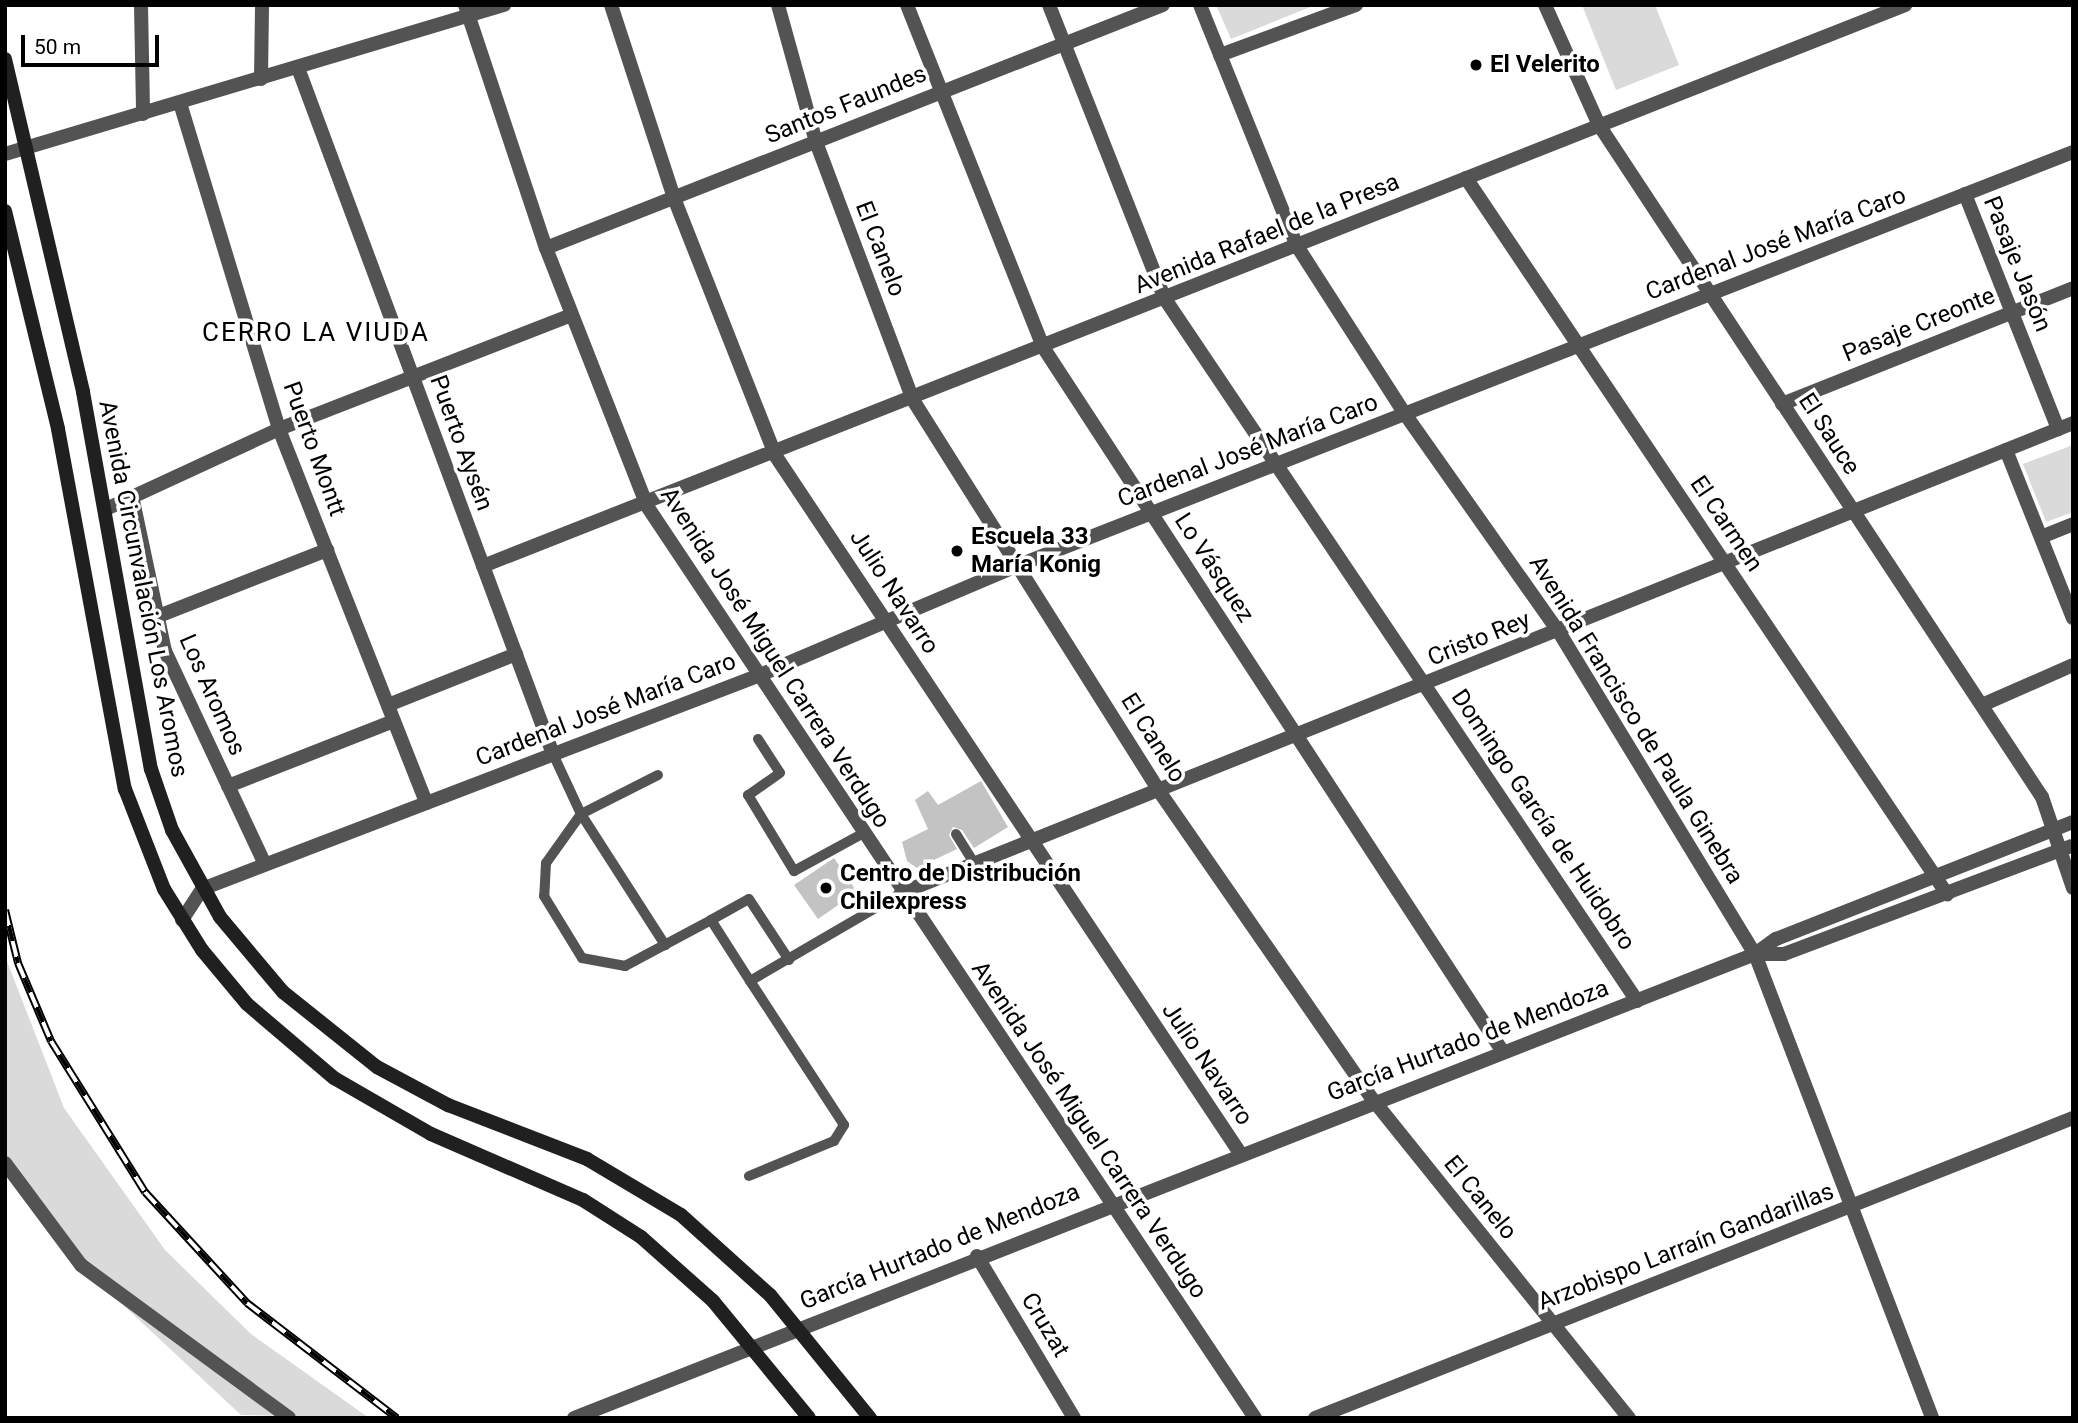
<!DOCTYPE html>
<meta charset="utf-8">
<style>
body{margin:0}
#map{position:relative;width:2078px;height:1423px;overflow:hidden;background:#fff;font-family:Roboto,sans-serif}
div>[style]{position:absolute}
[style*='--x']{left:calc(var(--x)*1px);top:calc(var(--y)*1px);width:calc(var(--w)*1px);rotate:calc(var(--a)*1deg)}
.green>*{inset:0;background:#dadada}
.building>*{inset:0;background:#c3c3c3}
.service>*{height:10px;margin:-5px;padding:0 5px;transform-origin:5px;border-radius:5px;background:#535353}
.minor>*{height:14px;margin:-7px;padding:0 7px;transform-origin:7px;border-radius:7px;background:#535353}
.tertiary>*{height:14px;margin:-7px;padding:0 7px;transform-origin:7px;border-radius:7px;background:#535353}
.secondary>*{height:14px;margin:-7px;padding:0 7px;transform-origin:7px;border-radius:7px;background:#202020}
.rail>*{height:8px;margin-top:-4px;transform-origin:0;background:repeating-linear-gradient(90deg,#fff 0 16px,#000 0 32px);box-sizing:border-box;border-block:2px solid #000}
.dots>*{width:19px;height:19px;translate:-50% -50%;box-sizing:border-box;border:4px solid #fff;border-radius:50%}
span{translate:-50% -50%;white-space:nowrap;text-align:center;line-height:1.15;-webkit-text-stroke:7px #fff;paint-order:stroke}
.poi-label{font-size:24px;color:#000;font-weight:700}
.left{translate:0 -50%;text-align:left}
.street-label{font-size:24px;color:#000}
.neighbourhood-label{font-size:26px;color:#000;letter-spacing:2px}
.frame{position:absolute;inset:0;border:7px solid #000;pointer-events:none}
.scale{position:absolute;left:21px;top:35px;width:138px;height:32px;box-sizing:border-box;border:4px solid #000;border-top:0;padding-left:9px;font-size:21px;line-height:24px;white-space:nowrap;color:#000;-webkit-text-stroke:5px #fff;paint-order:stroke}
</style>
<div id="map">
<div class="green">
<i style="clip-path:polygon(1216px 5px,1315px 5px,1231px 39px)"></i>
<i style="clip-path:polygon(1582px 5px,1655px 5px,1679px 65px,1616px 90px)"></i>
<i style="clip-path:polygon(2073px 445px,2073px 512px,2046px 522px,2023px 464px)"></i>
<i style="clip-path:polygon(5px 956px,64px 1108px,165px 1250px,251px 1334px,369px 1418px,241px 1415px,108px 1291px,5px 1161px)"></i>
</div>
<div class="building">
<i style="clip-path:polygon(981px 781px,1008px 827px,974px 848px,962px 830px,953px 827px,949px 835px,957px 849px,917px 868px,907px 861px,902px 842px,928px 829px,915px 800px,928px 791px,938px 805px)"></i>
<i style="clip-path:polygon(834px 858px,857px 892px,818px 919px,794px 885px)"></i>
</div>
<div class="service">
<i style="--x:758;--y:739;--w:40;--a:57.1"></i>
<i style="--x:780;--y:773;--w:39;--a:145"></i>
<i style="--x:748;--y:795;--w:89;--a:58.8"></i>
<i style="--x:794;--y:871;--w:77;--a:-28.6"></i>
<i style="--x:553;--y:754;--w:66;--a:65"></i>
<i style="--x:581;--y:814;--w:156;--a:57.3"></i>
<i style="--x:658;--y:775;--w:86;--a:153.1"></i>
<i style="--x:581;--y:814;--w:60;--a:125.5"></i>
<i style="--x:546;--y:863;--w:33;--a:93"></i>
<i style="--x:544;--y:896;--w:73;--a:58.5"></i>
<i style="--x:582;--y:958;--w:44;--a:10.5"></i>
<i style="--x:625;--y:966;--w:98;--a:-28.1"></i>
<i style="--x:711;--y:920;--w:72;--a:57.4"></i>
<i style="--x:750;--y:981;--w:175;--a:-30.2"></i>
<i style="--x:956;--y:834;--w:36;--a:58"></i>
<i style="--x:711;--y:920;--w:43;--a:-28.9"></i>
<i style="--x:749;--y:899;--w:73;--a:56.7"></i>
<i style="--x:749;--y:1176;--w:92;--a:-22.4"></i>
<i style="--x:834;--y:1141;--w:19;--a:-58"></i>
<i style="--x:844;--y:1125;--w:172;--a:-123.1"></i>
</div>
<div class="minor">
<i style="--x:141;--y:5;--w:109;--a:88.9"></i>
<i style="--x:611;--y:5;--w:203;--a:71.9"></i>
<i style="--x:674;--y:198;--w:276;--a:68.5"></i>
<i style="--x:775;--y:455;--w:839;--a:56.33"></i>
<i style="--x:778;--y:5;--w:142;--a:74.5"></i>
<i style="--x:816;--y:142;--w:276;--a:69.4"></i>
<i style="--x:913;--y:400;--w:462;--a:57.8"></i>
<i style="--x:1159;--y:791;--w:377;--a:55.3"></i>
<i style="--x:1374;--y:1101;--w:407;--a:51.2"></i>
<i style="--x:907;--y:5;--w:368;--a:68.3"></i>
<i style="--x:1043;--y:347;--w:842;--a:56.88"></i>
<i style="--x:1049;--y:5;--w:316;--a:68.5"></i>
<i style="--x:1165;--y:299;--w:846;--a:56.08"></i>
<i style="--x:1545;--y:5;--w:132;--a:65.8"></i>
<i style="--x:1599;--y:125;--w:805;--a:56.61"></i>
<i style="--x:2042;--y:797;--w:96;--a:71.2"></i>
<i style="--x:1220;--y:55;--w:145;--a:-20.2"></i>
<i style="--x:298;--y:68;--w:732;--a:69.61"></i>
<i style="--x:261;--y:79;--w:74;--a:-89.2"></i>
<i style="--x:180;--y:103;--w:341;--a:73.1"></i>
<i style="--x:279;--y:429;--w:402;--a:68.5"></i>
<i style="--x:1466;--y:178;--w:863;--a:56.11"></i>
<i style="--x:1965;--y:194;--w:253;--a:68.4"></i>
<i style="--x:546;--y:248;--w:663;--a:-21.5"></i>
<i style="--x:1782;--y:404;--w:313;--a:-21.7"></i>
<i style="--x:2006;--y:450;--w:181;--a:68.3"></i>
<i style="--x:132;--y:496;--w:158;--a:78"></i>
<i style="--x:165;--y:651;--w:235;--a:64.9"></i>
<i style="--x:106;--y:509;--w:191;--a:-24.8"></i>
<i style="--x:279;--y:429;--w:314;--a:-21.3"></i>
<i style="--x:2041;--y:537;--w:35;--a:-22"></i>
<i style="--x:483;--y:566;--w:1529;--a:-21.53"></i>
<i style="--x:156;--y:617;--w:184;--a:-21.4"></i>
<i style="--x:388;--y:705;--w:138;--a:-21.7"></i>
<i style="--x:1982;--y:705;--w:99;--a:-23.7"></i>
<i style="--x:228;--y:786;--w:178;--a:-21.4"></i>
<i style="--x:182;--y:920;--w:37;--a:-57"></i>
<i style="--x:202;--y:889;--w:598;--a:-20.98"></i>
<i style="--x:760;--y:675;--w:281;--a:-23"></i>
<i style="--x:1019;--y:565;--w:1132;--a:-21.4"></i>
<i style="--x:1755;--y:954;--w:29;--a:0"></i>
<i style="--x:1784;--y:954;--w:307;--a:-20.6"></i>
<i style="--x:5;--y:1163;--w:127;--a:53.3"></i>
<i style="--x:81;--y:1265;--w:258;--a:36.3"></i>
<i style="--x:977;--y:1256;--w:189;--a:59.1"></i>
<i style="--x:574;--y:1418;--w:1269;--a:-21.45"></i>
<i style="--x:1755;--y:954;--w:26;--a:-36"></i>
<i style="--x:1776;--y:939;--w:319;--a:-21.5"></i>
<i style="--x:1315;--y:1418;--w:815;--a:-21.59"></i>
</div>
<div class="tertiary">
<i style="--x:465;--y:5;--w:256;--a:71.6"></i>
<i style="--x:546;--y:248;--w:277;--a:68.6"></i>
<i style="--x:647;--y:506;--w:1096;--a:56.31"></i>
<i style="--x:1200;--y:5;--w:260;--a:68.1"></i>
<i style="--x:1297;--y:246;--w:200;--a:57.3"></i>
<i style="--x:1405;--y:414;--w:267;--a:54.8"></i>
<i style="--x:1559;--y:632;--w:377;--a:58.7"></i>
<i style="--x:1755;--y:954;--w:497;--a:69.1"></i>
<i style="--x:5;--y:154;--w:521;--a:-16.63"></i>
<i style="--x:901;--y:893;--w:1263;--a:-21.85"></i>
</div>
<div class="secondary">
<i style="--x:5;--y:59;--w:342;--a:76.8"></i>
<i style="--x:83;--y:392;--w:383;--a:79.8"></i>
<i style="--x:151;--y:769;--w:65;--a:71"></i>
<i style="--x:172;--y:830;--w:99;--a:61.1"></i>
<i style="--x:220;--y:917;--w:98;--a:50"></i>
<i style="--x:283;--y:992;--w:120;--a:38.6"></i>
<i style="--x:377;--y:1067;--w:81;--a:28.2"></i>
<i style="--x:448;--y:1105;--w:149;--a:21.2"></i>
<i style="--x:587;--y:1159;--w:109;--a:30.8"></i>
<i style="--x:681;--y:1215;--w:120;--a:42"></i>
<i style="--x:770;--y:1295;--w:159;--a:50.9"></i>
<i style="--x:5;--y:211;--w:224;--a:76.3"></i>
<i style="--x:58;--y:429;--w:366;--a:79.5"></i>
<i style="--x:125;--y:789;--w:107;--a:68.7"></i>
<i style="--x:164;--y:889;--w:72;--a:58.1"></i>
<i style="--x:202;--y:950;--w:70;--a:50.2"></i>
<i style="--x:247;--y:1004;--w:114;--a:40.4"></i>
<i style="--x:334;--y:1078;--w:112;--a:30"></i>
<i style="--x:431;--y:1134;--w:166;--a:23.5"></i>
<i style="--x:583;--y:1200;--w:69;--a:32.5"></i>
<i style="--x:641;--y:1237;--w:96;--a:41.6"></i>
<i style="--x:713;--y:1301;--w:151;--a:50.6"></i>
</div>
<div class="rail">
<i style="--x:5;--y:910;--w:55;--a:76.2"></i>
<i style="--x:18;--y:963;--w:85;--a:67.1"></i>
<i style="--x:51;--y:1041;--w:178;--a:58.1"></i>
<i style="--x:145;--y:1192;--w:151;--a:47.4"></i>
<i style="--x:247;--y:1303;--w:189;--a:37.5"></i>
</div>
<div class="dots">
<i style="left:1476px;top:65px;background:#000"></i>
<i style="left:957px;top:551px;background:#000"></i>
<i style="left:826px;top:888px;background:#000"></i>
</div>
<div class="poi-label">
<span class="left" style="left:1490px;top:65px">El Velerito</span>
<span class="left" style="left:971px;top:551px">Escuela 33<br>María Konig</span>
<span class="left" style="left:840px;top:888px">Centro de Distribución<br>Chilexpress</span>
</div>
<div class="street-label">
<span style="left:846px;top:105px;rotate:-22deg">Santos Faundes</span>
<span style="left:1267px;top:234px;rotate:-22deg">Avenida Rafael de la Presa</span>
<span style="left:1776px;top:244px;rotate:-21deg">Cardenal José María Caro</span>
<span style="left:880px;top:249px;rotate:69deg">El Canelo</span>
<span style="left:2017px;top:264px;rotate:68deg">Pasaje Jasón</span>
<span style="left:1919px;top:325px;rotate:-22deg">Pasaje Creonte</span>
<span style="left:1829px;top:434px;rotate:57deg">El Sauce</span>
<span style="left:461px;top:443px;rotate:70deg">Puerto Aysén</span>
<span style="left:314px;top:449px;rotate:70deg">Puerto Montt</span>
<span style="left:1248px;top:451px;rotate:-21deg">Cardenal José María Caro</span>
<span style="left:1726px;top:524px;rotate:56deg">El Carmen</span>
<span style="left:1214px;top:568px;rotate:57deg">Lo Vásquez</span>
<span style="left:143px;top:589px;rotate:79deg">Avenida Circunvalación Los Aromos</span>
<span style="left:894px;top:592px;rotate:57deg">Julio Navarro</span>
<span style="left:1479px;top:639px;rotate:-22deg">Cristo Rey</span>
<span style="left:775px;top:658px;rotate:57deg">Avenida José Miguel Carrera Verdugo</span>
<span style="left:212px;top:695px;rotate:66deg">Los Aromos</span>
<span style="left:606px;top:710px;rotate:-21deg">Cardenal José María Caro</span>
<span style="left:1636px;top:720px;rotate:58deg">Avenida Francisco de Paula Ginebra</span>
<span style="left:1153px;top:738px;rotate:58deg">El Canelo</span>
<span style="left:1543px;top:820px;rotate:56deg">Domingo García de Huidobro</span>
<span style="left:1468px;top:1041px;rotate:-21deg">García Hurtado de Mendoza</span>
<span style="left:1207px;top:1064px;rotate:56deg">Julio Navarro</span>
<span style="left:1089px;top:1130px;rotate:56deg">Avenida José Miguel Carrera Verdugo</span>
<span style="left:1480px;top:1198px;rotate:51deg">El Canelo</span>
<span style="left:940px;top:1247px;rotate:-22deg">García Hurtado de Mendoza</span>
<span style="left:1686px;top:1247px;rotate:-21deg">Arzobispo Larraín Gandarillas</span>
<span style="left:1045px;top:1325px;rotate:59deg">Cruzat</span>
</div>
<div class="neighbourhood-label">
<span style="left:316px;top:333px">CERRO LA VIUDA</span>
</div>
<div class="frame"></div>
<div class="scale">50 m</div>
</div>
